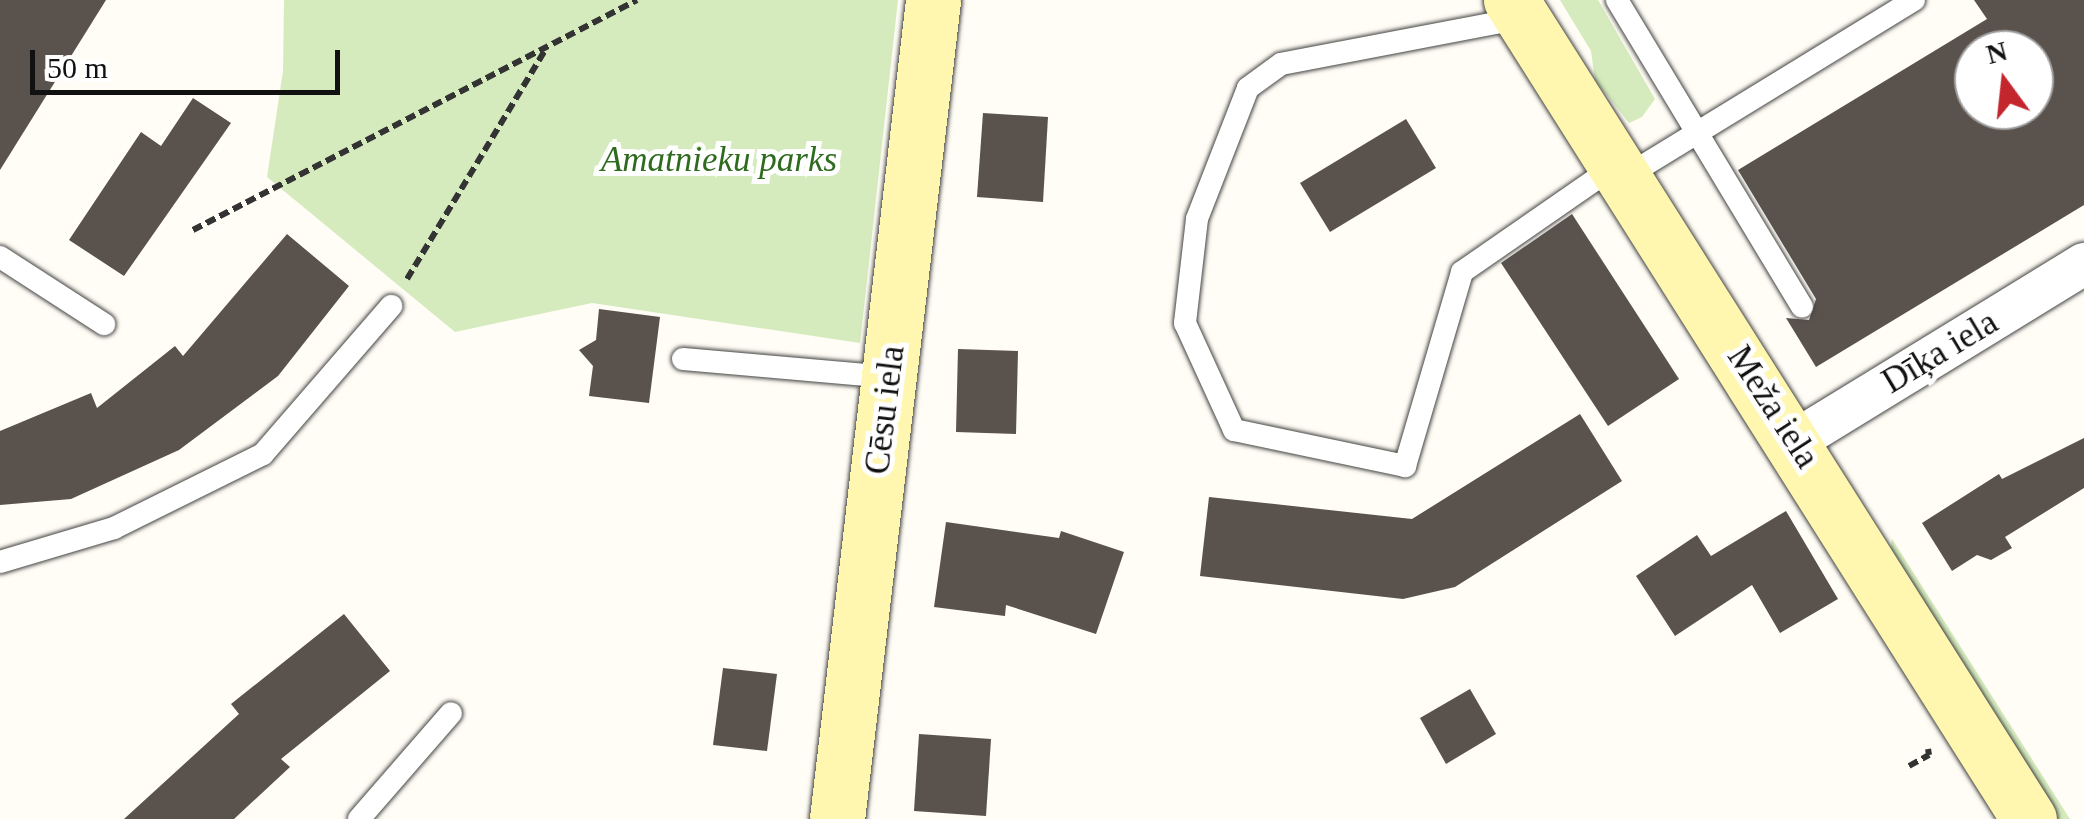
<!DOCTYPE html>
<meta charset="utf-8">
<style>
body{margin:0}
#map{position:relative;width:2084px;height:819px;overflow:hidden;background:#fffdf5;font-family:Georgia,serif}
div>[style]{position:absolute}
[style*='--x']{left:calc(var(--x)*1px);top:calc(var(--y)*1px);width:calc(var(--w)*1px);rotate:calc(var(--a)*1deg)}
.green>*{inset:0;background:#d5ebbd}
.building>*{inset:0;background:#5a524d}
.path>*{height:6px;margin-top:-3px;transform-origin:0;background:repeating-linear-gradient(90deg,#333 0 10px,transparent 0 15px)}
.roads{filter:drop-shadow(0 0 2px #444) drop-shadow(0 0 2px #444)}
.lane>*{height:22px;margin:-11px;padding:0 11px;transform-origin:11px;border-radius:11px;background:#fff}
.street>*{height:42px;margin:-21px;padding:0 21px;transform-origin:21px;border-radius:21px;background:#fff}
.secondary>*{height:55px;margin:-27.5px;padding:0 27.5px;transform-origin:27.5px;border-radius:27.5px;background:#fff6b0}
span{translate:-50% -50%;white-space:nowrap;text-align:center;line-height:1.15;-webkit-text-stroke:10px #fff;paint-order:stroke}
.park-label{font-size:35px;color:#2f6b1f;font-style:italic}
.street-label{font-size:35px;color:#111}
.north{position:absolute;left:1954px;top:30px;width:100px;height:100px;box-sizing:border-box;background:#fff;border:2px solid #a0a0a0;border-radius:50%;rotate:345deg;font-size:28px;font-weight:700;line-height:40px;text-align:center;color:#111}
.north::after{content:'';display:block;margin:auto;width:35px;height:45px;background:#c4262e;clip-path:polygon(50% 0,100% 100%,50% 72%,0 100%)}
.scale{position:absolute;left:30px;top:50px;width:310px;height:45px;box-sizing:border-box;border:5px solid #111;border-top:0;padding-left:12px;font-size:30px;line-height:35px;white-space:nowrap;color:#111;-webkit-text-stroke:8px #fff;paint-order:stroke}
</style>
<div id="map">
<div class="green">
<i style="clip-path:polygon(284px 0,898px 0,860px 343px,592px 303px,455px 332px,267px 177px,283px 71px)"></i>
<i style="clip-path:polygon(1560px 0,1598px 0,1655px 99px,1642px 117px,1629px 123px,1595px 80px,1591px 51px)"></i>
<i style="clip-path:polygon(1892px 539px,2070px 819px,2055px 819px,1890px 551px)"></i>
</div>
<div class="building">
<i style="clip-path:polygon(0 0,106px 0,0 170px)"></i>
<i style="clip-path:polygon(evenodd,1974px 0,2084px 0,2084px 205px,1816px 367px,1786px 318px,1809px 320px,1816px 299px,1738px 170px,1987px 19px,1974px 0,1974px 50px,2034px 50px,2034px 110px,1974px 110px,1974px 50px)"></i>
<i style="clip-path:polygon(193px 98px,231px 123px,124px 276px,69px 240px,141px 132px,161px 146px)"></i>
<i style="clip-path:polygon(983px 113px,1048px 117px,1043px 202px,977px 197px)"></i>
<i style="clip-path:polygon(1406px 119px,1436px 168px,1330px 232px,1300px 183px)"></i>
<i style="clip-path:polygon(1572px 214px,1679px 379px,1608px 426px,1501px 263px)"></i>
<i style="clip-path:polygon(287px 234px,349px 286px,278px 376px,179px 450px,71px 499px,0 505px,0 431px,91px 393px,97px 408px,175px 346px,183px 356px)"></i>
<i style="clip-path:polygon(599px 309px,660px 317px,649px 403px,589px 396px,593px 366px,579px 350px,596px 340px)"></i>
<i style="clip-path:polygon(958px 349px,1018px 351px,1016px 434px,956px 432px)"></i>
<i style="clip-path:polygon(1580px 414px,1622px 481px,1455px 587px,1403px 599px,1200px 576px,1209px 497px,1412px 519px)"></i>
<i style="clip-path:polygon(2084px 438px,2084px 488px,2005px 537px,2012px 548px,1991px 560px,1977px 555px,1952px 571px,1922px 523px,1999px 474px,2002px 479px)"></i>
<i style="clip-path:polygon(1786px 511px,1838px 599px,1780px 633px,1752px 585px,1675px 636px,1636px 576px,1697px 535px,1711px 556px)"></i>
<i style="clip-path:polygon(946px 522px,1059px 538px,1061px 531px,1124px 552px,1096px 634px,1006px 605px,1005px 616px,934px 607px)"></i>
<i style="clip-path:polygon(344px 614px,390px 671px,281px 759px,290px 767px,234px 819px,124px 819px,239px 714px,231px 704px)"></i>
<i style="clip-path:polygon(723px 668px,777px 674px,767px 751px,713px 745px)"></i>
<i style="clip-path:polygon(1470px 689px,1496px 734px,1446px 764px,1420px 718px)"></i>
<i style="clip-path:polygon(919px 734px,991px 739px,986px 816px,914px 811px)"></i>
</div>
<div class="path">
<i style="--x:193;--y:230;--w:500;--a:-27.38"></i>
<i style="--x:407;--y:279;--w:267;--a:-58.9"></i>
<i style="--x:1909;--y:766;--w:23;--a:-29"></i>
<i style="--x:1929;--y:755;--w:6;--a:-99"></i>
</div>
<div class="roads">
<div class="lane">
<i style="--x:1617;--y:0;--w:358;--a:58.9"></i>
<i style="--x:1522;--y:18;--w:245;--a:169.2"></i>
<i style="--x:1281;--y:64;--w:41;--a:144"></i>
<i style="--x:1248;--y:88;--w:141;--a:111.3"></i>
<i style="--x:1197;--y:219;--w:105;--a:96.6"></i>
<i style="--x:1185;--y:323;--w:118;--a:65.4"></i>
<i style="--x:1234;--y:430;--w:175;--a:11.9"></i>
<i style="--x:1405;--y:466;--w:202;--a:-73.6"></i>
<i style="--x:1462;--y:272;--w:165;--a:-34.7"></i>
<i style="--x:1625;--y:177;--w:339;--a:-31.5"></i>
<i style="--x:0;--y:257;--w:124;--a:32.8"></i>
<i style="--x:683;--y:359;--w:207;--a:5"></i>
<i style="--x:0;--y:562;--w:119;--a:-16.6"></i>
<i style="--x:114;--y:528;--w:166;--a:-26.4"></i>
<i style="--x:263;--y:454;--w:196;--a:-49.1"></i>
<i style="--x:359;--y:819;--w:140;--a:-49"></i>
</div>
<div class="street">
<i style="--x:1795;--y:441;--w:339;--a:-31.5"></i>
</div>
<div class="secondary">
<i style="--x:1511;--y:0;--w:969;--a:57.69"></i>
<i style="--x:837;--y:819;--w:825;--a:-83.31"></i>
</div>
</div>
<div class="park-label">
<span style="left:719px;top:160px">Amatnieku parks</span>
</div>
<div class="street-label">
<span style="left:1940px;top:352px;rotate:-31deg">Dīķa iela</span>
<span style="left:1773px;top:407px;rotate:57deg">Meža iela</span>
<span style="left:885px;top:410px;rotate:-83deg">Cēsu iela</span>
</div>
<div class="north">N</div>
<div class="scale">50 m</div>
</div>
